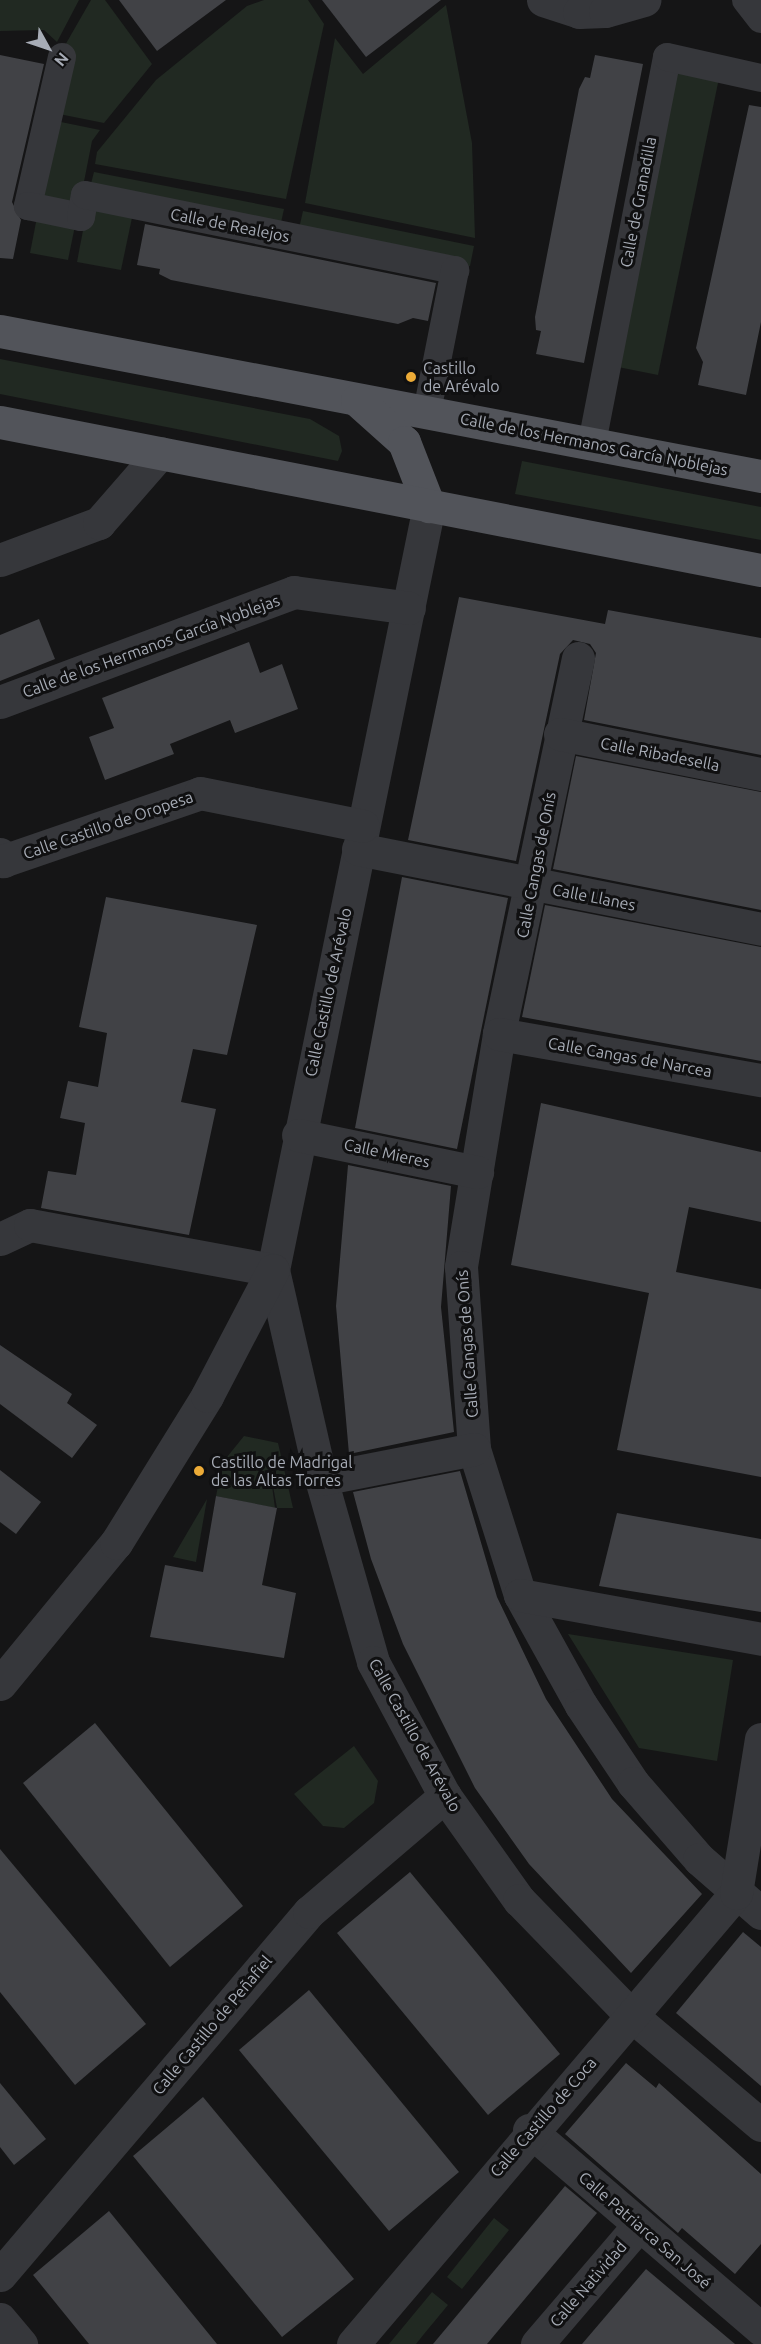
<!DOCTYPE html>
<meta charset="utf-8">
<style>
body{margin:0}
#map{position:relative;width:761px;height:2344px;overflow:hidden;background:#151516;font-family:Ubuntu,sans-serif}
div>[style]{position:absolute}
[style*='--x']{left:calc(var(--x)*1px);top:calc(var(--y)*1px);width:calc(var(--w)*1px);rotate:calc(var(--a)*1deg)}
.green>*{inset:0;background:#212922}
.building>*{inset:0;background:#414246}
.pedestrian>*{height:28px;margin:-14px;padding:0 14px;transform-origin:14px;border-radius:14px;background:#36373b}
.minor>*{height:33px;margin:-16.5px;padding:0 16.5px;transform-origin:16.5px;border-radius:16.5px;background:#36373b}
.primary>*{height:33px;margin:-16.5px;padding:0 16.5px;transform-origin:16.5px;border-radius:16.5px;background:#52545a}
.dots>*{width:16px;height:16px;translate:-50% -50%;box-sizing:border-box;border:3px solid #101011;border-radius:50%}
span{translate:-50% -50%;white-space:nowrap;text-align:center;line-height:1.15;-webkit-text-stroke:6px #101011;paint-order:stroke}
.street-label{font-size:16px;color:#a7acb6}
.poi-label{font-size:16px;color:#a7acb6}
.left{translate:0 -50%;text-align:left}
.north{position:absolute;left:18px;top:18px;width:60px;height:60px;-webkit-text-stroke:4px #101011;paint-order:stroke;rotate:130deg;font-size:16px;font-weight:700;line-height:24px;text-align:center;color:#a7acb6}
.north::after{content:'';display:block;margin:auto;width:21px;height:27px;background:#a7acb6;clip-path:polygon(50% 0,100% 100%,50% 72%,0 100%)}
</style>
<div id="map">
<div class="green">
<i style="clip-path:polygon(0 0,79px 0,57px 42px,44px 30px,0 31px)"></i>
<i style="clip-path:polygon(91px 0,105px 0,152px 64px,104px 123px,59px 114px,64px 47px)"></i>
<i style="clip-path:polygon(264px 0,308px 0,324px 24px,286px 199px,95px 164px,97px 152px,156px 80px,247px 6px)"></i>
<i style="clip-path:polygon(446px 5px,472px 143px,475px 238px,305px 203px,335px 38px,363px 74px)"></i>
<i style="clip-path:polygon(674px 67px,719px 78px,658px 375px,613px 366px)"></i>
<i style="clip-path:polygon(56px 121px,100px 130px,92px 141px,78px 212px,40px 204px)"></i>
<i style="clip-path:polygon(94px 172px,284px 209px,280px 227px,89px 191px)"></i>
<i style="clip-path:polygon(88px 204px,133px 213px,121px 270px,77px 262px)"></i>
<i style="clip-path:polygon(303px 211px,474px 246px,470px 266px,298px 233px)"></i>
<i style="clip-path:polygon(38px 212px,76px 221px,68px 260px,30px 253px)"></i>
<i style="clip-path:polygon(0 359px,310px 419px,339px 436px,342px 451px,338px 461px,0 394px)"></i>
<i style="clip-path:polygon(522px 461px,761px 507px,761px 540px,515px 494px)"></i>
<i style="clip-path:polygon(244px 1436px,278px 1443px,293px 1508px,277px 1508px,269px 1464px,275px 1508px,216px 1496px,223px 1462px)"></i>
<i style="clip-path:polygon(207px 1499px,196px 1562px,173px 1557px)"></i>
<i style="clip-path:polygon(568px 1634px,733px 1660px,717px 1761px,639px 1748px)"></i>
<i style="clip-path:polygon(354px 1746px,378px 1781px,374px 1803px,344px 1828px,323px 1826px,294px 1794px)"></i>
<i style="clip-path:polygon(494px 2218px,509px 2230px,462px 2289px,447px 2277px)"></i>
<i style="clip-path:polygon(432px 2292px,448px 2305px,424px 2334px,416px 2344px,389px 2344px)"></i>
</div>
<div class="building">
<i style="clip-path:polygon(119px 0,226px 0,157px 51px)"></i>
<i style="clip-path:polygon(322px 0,441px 0,366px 57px)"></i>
<i style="clip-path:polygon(0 55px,44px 64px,12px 202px,21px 220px,13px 259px,0 258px)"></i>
<i style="clip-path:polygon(595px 55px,643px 64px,584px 363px,536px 354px,541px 331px,536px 330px,535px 317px,579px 89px,585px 77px,590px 78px)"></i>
<i style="clip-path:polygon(749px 105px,761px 107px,761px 322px,746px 395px,698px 385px,703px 362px,696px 348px)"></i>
<i style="clip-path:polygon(145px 224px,436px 283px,428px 321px,413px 318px,398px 324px,171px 280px,159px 274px,160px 269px,137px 265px)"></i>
<i style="clip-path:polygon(459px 597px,605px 624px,608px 610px,761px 638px,761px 755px,584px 720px,596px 653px,590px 644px,573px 640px,560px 654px,516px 861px,408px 840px)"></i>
<i style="clip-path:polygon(39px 619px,55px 659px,0 681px,0 635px)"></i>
<i style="clip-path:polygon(249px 642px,260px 673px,282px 664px,298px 709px,235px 733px,230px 720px,170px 744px,174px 754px,105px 780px,89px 737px,114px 728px,102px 698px)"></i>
<i style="clip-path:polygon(576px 756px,761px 792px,761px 910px,553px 869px)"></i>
<i style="clip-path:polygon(402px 877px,508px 898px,457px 1149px,355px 1128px)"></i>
<i style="clip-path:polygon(106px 897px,257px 925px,227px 1055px,193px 1049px,181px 1102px,216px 1109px,189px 1235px,41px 1208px,48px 1171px,76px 1175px,85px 1123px,60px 1118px,68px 1081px,98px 1087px,107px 1033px,79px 1027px)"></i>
<i style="clip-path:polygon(545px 905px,761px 947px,761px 1061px,522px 1017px)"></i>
<i style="clip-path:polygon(541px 1103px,761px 1152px,761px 1222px,689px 1207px,676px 1272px,761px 1289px,761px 1477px,617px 1450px,649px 1293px,511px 1265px)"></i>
<i style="clip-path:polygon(348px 1165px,451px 1186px,441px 1307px,454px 1432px,349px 1454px,336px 1306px)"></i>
<i style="clip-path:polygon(0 1345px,72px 1394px,67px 1403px,97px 1425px,72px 1458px,0 1404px)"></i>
<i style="clip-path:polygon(0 1470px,41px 1502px,16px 1534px,0 1522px)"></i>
<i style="clip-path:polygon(460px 1471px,497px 1597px,546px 1699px,612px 1799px,702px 1894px,631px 1973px,529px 1864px,475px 1788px,403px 1644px,371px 1559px,353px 1492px)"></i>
<i style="clip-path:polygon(216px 1496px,277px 1508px,262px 1585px,296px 1593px,284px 1658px,150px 1637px,165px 1565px,203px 1572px)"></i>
<i style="clip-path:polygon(617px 1513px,761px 1539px,761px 1612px,599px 1586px)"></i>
<i style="clip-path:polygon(95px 1723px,243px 1906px,170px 1967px,23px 1783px)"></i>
<i style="clip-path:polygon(0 1849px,146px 2024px,75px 2085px,0 1992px)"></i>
<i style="clip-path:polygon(410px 1872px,560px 2054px,488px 2115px,337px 1933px)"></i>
<i style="clip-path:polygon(743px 1932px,761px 1947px,761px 2086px,676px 2013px)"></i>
<i style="clip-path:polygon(309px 1990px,459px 2172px,389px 2231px,239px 2050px)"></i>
<i style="clip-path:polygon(626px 2063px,656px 2088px,659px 2083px,761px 2174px,761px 2244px,735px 2274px,682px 2228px,678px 2233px,565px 2134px)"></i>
<i style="clip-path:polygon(0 2083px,46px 2139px,14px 2165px,0 2147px)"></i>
<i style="clip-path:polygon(203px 2097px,354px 2279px,282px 2337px,133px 2156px)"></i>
<i style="clip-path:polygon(565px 2186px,597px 2213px,487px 2344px,433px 2344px)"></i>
<i style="clip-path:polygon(109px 2211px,217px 2344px,89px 2344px,33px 2275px)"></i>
<i style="clip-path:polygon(646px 2269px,735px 2344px,582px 2344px)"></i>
</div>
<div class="pedestrian">
<i style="--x:746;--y:0;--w:24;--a:52"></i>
<i style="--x:62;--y:57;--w:153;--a:102.9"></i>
<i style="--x:28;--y:206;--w:54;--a:11.7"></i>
<i style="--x:81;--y:217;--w:22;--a:-80"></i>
<i style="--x:85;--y:195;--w:378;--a:11.5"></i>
<i style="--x:455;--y:270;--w:145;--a:101.2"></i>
<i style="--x:592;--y:443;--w:393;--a:-79"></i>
<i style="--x:667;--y:57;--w:96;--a:12.6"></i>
</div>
<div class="minor">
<i style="--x:543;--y:0;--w:38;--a:18"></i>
<i style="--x:579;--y:12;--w:26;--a:-2"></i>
<i style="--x:605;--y:11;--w:41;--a:-15.8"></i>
<i style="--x:429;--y:506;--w:780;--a:101.54"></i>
<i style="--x:273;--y:1270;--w:214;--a:77.1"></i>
<i style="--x:321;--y:1479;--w:190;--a:74.1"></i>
<i style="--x:373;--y:1662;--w:152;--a:61.8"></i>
<i style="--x:445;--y:1796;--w:128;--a:54.6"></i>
<i style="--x:519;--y:1900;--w:162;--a:45.8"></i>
<i style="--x:632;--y:2016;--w:169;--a:40.2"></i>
<i style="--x:0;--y:560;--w:106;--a:-20.5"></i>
<i style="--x:99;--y:523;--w:93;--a:-48.9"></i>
<i style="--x:578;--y:658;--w:384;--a:101.9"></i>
<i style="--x:499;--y:1034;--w:236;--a:99.3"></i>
<i style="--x:461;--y:1267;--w:182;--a:85.9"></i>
<i style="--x:474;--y:1449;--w:153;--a:72.5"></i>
<i style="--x:520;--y:1595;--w:126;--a:61"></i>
<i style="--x:581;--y:1705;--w:94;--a:56.3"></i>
<i style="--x:633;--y:1783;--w:101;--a:49"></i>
<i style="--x:699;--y:1859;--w:82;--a:41.1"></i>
<i style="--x:0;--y:702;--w:314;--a:-20.5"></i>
<i style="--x:294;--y:592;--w:116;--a:7.9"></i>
<i style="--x:560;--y:734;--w:205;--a:11.3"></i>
<i style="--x:358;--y:849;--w:411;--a:11.2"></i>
<i style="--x:0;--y:854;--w:8;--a:67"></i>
<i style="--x:3;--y:861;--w:208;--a:-19"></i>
<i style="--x:200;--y:793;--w:166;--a:11.4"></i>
<i style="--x:499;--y:1034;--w:266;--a:10"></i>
<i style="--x:298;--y:1135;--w:183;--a:11.7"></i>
<i style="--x:0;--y:1239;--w:33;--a:-25"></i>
<i style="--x:30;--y:1225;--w:247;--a:10.5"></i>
<i style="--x:321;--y:1479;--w:156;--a:-11.1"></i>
<i style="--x:520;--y:1595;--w:245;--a:10.3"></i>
<i style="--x:0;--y:1684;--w:183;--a:-50.6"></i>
<i style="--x:116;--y:1543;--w:173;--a:-58.2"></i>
<i style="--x:207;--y:1396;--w:142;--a:-62.4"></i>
<i style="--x:529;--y:2130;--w:306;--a:40.6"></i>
<i style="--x:0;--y:2275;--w:477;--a:-49.6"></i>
<i style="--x:309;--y:1912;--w:179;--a:-40.5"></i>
<i style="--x:0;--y:2319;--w:33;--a:50"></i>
<i style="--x:353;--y:2344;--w:592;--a:-49.66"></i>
<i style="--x:736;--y:1893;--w:156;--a:-80.8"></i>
<i style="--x:537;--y:2344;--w:157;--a:-49.4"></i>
</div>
<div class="primary">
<i style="--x:0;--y:331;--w:775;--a:10.79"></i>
<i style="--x:357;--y:400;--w:63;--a:41.8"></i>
<i style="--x:404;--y:442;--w:69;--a:68.7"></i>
<i style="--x:0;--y:422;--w:775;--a:11.01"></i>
</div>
<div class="dots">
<i style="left:411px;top:377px;background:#ecab37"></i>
<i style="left:199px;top:1471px;background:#ecab37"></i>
</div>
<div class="street-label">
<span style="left:638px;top:202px;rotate:-79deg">Calle de Granadilla</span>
<span style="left:230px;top:225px;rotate:11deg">Calle de Realejos</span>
<span style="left:594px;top:444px;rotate:11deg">Calle de los Hermanos García Noblejas</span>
<span style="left:151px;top:646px;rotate:-20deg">Calle de los Hermanos García Noblejas</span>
<span style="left:660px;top:754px;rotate:11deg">Calle Ribadesella</span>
<span style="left:108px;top:825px;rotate:-19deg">Calle Castillo de Oropesa</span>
<span style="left:536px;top:865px;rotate:-79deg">Calle Cangas de Onís</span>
<span style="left:594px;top:897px;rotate:11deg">Calle Llanes</span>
<span style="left:328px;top:992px;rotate:-78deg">Calle Castillo de Arévalo</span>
<span style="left:630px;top:1057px;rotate:10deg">Calle Cangas de Narcea</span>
<span style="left:387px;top:1153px;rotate:12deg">Calle Mieres</span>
<span style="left:467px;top:1344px;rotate:-94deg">Calle Cangas de Onís</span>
<span style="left:415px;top:1735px;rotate:61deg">Calle Castillo de Arévalo</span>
<span style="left:212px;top:2025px;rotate:-50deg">Calle Castillo de Peñafiel</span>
<span style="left:543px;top:2117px;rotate:-49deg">Calle Castillo de Coca</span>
<span style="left:645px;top:2230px;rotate:41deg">Calle Patriarca San José</span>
<span style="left:588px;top:2284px;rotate:-49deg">Calle Natividad</span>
</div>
<div class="poi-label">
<span class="left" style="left:423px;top:377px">Castillo<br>de Arévalo</span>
<span class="left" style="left:211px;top:1471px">Castillo de Madrigal<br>de las Altas Torres</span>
</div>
<div class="north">N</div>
</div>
